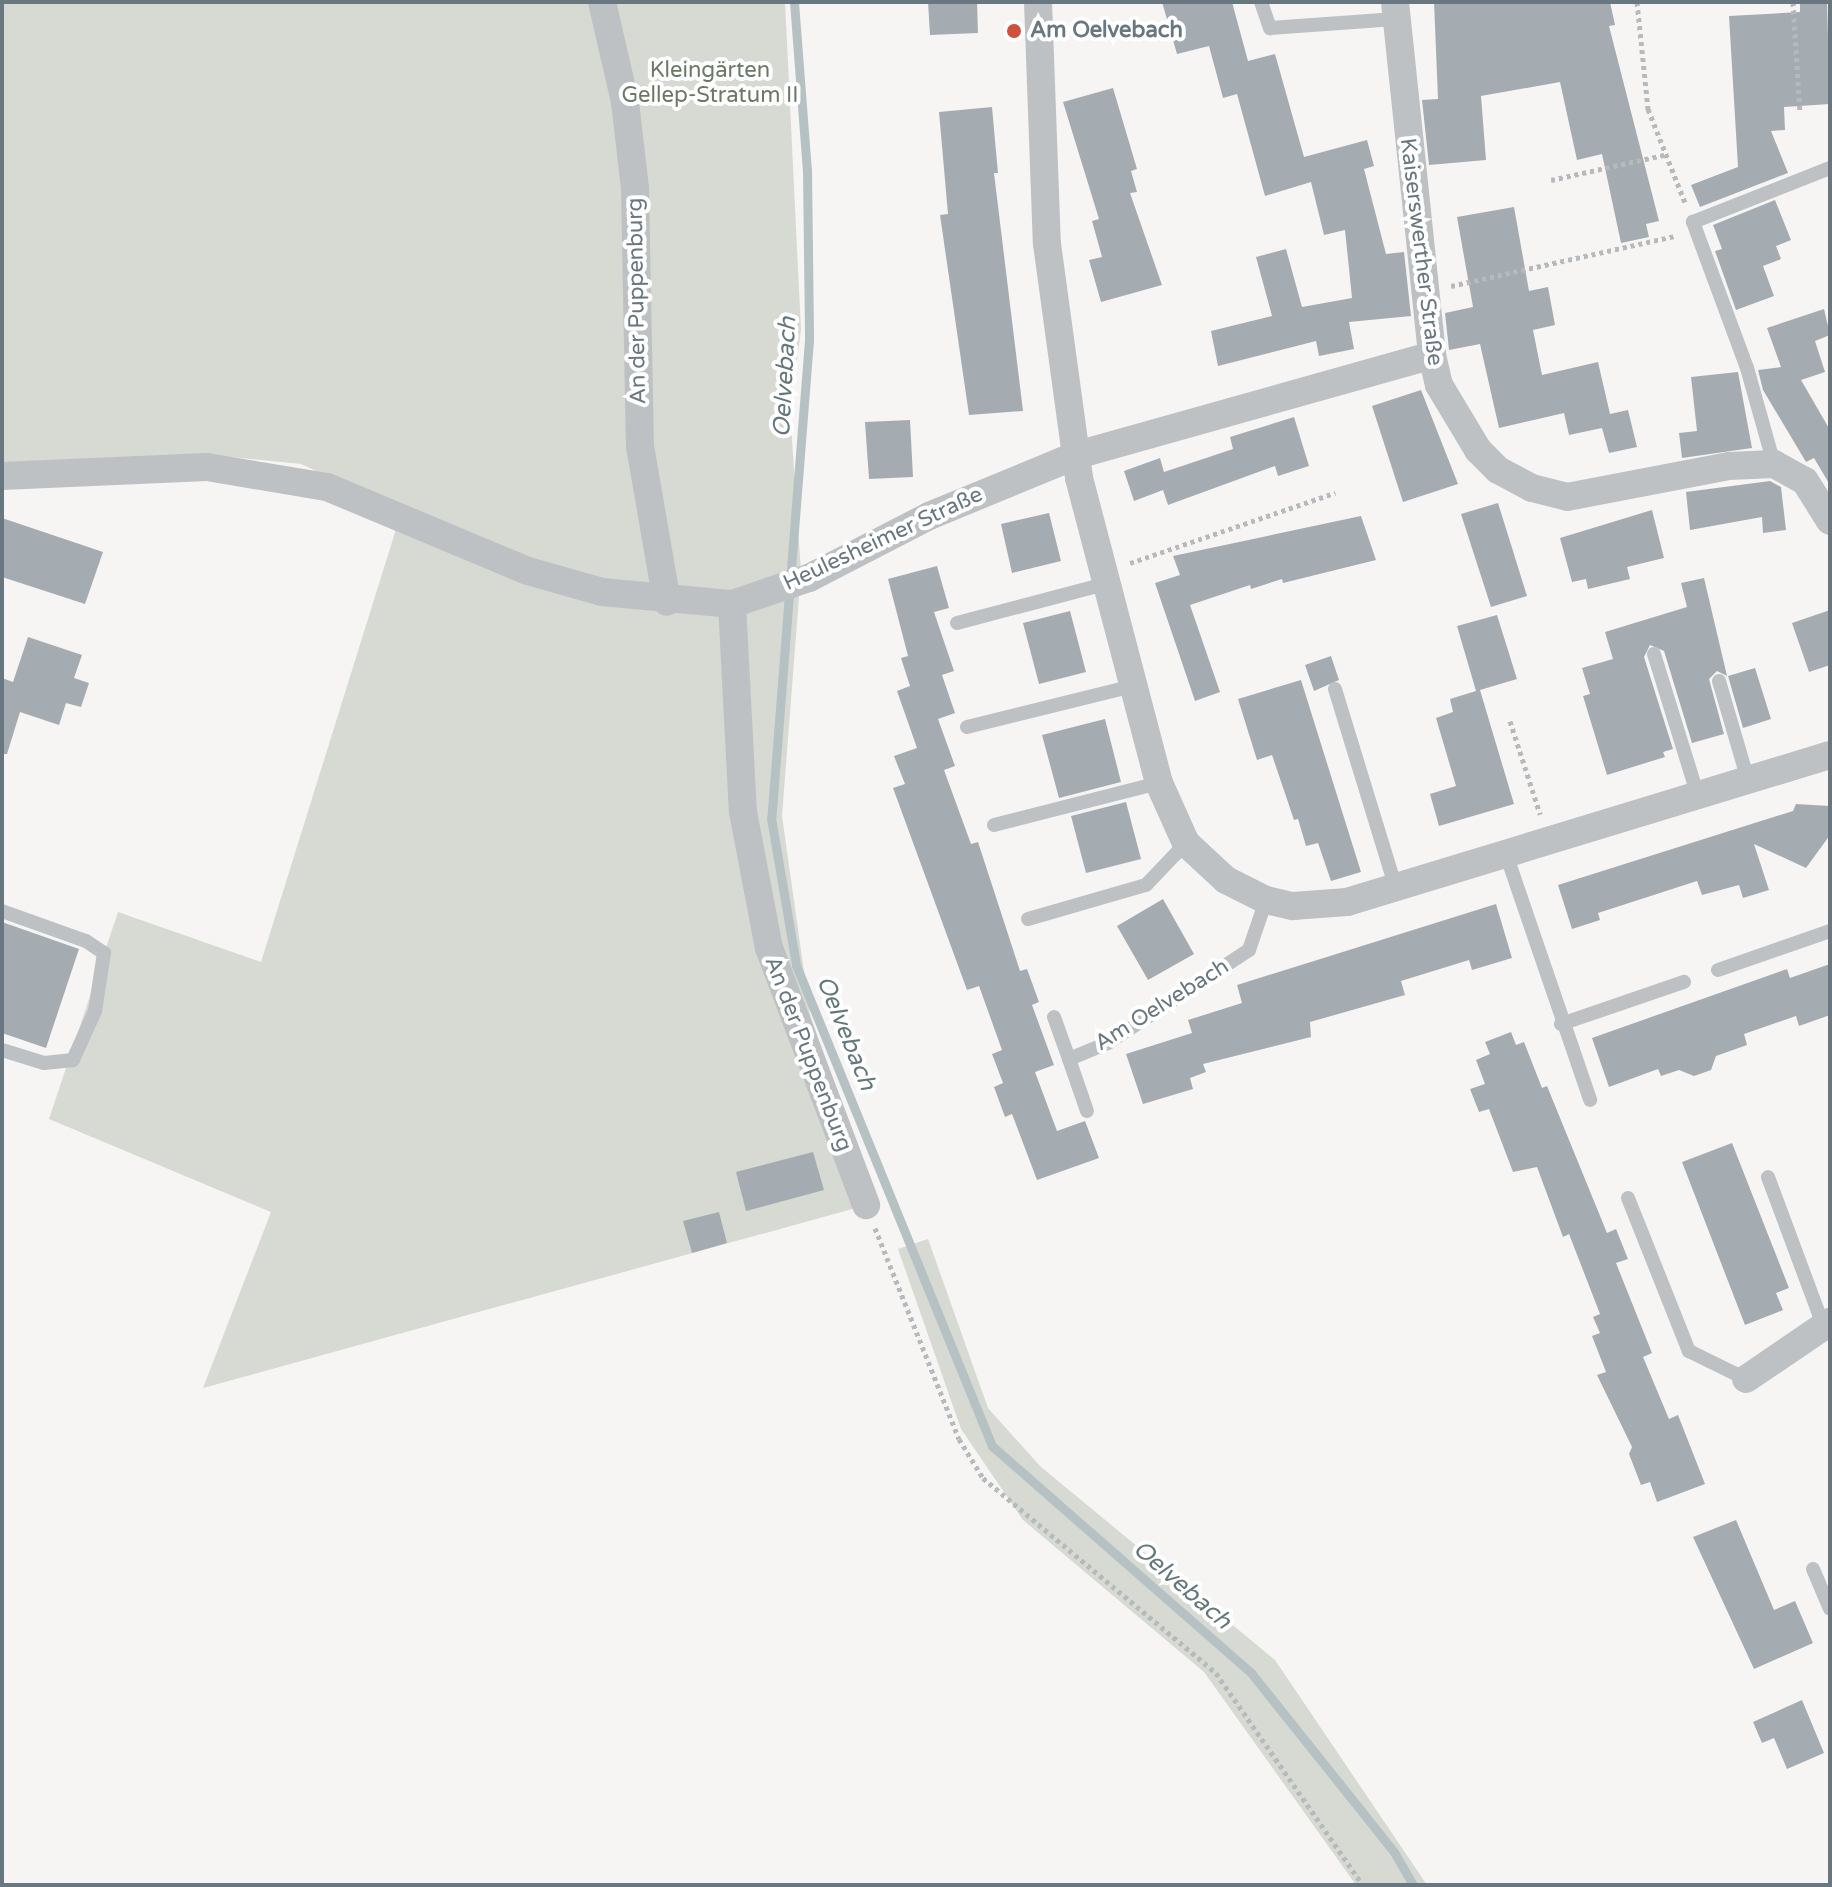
<!DOCTYPE html>
<meta charset="utf-8">
<style>
body{margin:0}
#map{position:relative;width:1832px;height:1887px;overflow:hidden;background:#f6f5f3;font-family:"Varela Round",sans-serif}
div>[style]{position:absolute}
[style*='--x']{left:calc(var(--x)*1px);top:calc(var(--y)*1px);width:calc(var(--w)*1px);rotate:calc(var(--a)*1deg)}
.green>*{inset:0;background:#d6dad2}
.stream>*{height:9px;margin:-4.5px;padding:0 4.5px;transform-origin:4.5px;border-radius:4.5px;background:#b6c1c4}
.building>*{inset:0;background:#a5acb1}
.path>*{height:5px;margin-top:-2.5px;transform-origin:0;background:repeating-linear-gradient(90deg,#b7babc 0 4px,transparent 0 8px)}
.lane>*{height:14px;margin:-7px;padding:0 7px;transform-origin:7px;border-radius:7px;background:#bdc1c4}
.street>*{height:28px;margin:-14px;padding:0 14px;transform-origin:14px;border-radius:14px;background:#bdc1c4}
.dots>*{width:22px;height:22px;translate:-50% -50%;box-sizing:border-box;border:4px solid #fff;border-radius:50%}
span{translate:-50% -50%;white-space:nowrap;text-align:center;line-height:1.15;-webkit-text-stroke:8px #fff;paint-order:stroke}
.poi-label{font-size:22px;color:#687780;font-weight:700}
.left{translate:0 -50%;text-align:left}
.park-label{font-size:22px;color:#6b7866}
.street-label{font-size:22px;color:#687780}
.water-label{font-size:24px;color:#64787c;font-style:italic}
.frame{position:absolute;inset:0;border:4px solid #687780;pointer-events:none}
</style>
<div id="map">
<div class="green">
<i style="clip-path:polygon(2px 2px,785px 2px,801px 330px,790px 411px,801px 571px,782px 816px,810px 1014px,874px 1203px,203px 1388px,271px 1212px,49px 1119px,118px 912px,261px 962px,402px 510px,301px 464px,200px 454px,2px 464px)"></i>
<i style="clip-path:polygon(928px 1239px,988px 1408px,1041px 1467px,1275px 1660px,1427px 1885px,1356px 1885px,1204px 1672px,1023px 1520px,961px 1429px,898px 1249px)"></i>
</div>
<div class="stream">
<i style="--x:794;--y:2;--w:169;--a:85.6"></i>
<i style="--x:807;--y:170;--w:170;--a:89.3"></i>
<i style="--x:809;--y:340;--w:480;--a:94.5"></i>
<i style="--x:771;--y:818;--w:149;--a:80.3"></i>
<i style="--x:796;--y:965;--w:519;--a:67.83"></i>
<i style="--x:992;--y:1446;--w:346;--a:41.2"></i>
<i style="--x:1252;--y:1674;--w:228;--a:51.4"></i>
<i style="--x:1394;--y:1852;--w:38;--a:60"></i>
</div>
<div class="building">
<i style="clip-path:polygon(928px 2px,977px 2px,978px 33px,930px 35px)"></i>
<i style="clip-path:polygon(1162px 2px,1232px 2px,1248px 61px,1275px 54px,1304px 157px,1367px 140px,1374px 166px,1364px 169px,1386px 254px,1404px 252px,1411px 316px,1349px 322px,1354px 349px,1319px 356px,1316px 341px,1218px 366px,1211px 331px,1272px 316px,1256px 257px,1286px 249px,1302px 307px,1352px 298px,1345px 230px,1324px 235px,1311px 182px,1265px 196px,1237px 94px,1223px 98px,1209px 46px,1177px 54px)"></i>
<i style="clip-path:polygon(1434px 2px,1610px 2px,1615px 25px,1609px 26px,1659px 221px,1646px 224px,1649px 237px,1621px 243px,1602px 154px,1577px 160px,1560px 82px,1481px 96px,1486px 160px,1429px 165px,1422px 100px,1438px 99px)"></i>
<i style="clip-path:polygon(1800px 2px,1827px 2px,1830px 104px,1784px 107px,1785px 130px,1771px 131px,1788px 173px,1700px 207px,1691px 185px,1738px 167px,1729px 16px,1800px 12px)"></i>
<i style="clip-path:polygon(1113px 88px,1137px 169px,1131px 171px,1137px 192px,1130px 193px,1162px 285px,1101px 302px,1089px 260px,1102px 257px,1092px 221px,1099px 219px,1063px 102px)"></i>
<i style="clip-path:polygon(992px 107px,998px 173px,994px 173px,1023px 411px,969px 415px,940px 215px,948px 214px,939px 112px)"></i>
<i style="clip-path:polygon(1775px 200px,1791px 240px,1776px 246px,1781px 259px,1763px 266px,1774px 296px,1736px 310px,1715px 251px,1722px 249px,1713px 225px)"></i>
<i style="clip-path:polygon(1514px 207px,1529px 291px,1548px 287px,1555px 325px,1533px 330px,1542px 375px,1598px 362px,1610px 414px,1628px 410px,1637px 447px,1609px 453px,1602px 428px,1569px 435px,1564px 413px,1499px 428px,1480px 344px,1449px 350px,1445px 313px,1473px 307px,1457px 217px)"></i>
<i style="clip-path:polygon(1824px 309px,1830px 335px,1815px 341px,1825px 372px,1801px 380px,1830px 430px,1830px 485px,1814px 458px,1806px 462px,1763px 390px,1758px 370px,1781px 367px,1767px 328px)"></i>
<i style="clip-path:polygon(1738px 372px,1752px 448px,1682px 458px,1679px 433px,1697px 431px,1691px 377px)"></i>
<i style="clip-path:polygon(1421px 390px,1458px 484px,1403px 502px,1372px 406px)"></i>
<i style="clip-path:polygon(1294px 417px,1309px 466px,1278px 476px,1275px 466px,1168px 505px,1163px 490px,1134px 501px,1124px 471px,1160px 458px,1164px 472px,1233px 449px,1230px 437px)"></i>
<i style="clip-path:polygon(910px 420px,913px 477px,869px 479px,865px 422px)"></i>
<i style="clip-path:polygon(1770px 481px,1781px 487px,1786px 530px,1763px 533px,1762px 517px,1690px 530px,1686px 492px)"></i>
<i style="clip-path:polygon(1498px 503px,1527px 596px,1491px 607px,1461px 514px)"></i>
<i style="clip-path:polygon(1652px 510px,1664px 558px,1627px 567px,1630px 579px,1588px 589px,1586px 579px,1572px 582px,1560px 538px)"></i>
<i style="clip-path:polygon(1049px 513px,1061px 561px,1012px 573px,1001px 524px)"></i>
<i style="clip-path:polygon(1361px 516px,1376px 560px,1283px 583px,1282px 579px,1251px 589px,1250px 585px,1190px 605px,1220px 692px,1195px 701px,1155px 583px,1180px 575px,1173px 556px)"></i>
<i style="clip-path:polygon(2px 518px,103px 552px,85px 604px,2px 577px)"></i>
<i style="clip-path:polygon(937px 566px,949px 608px,934px 612px,954px 671px,942px 675px,955px 713px,938px 719px,955px 766px,944px 770px,971px 844px,978px 842px,1020px 971px,1027px 969px,1039px 1002px,1032px 1005px,1054px 1065px,1035px 1072px,1057px 1131px,1085px 1121px,1099px 1158px,1037px 1180px,1012px 1114px,1005px 1117px,994px 1087px,1003px 1083px,992px 1054px,1002px 1050px,979px 986px,967px 990px,893px 788px,905px 784px,894px 756px,917px 748px,897px 691px,910px 686px,901px 658px,908px 656px,888px 579px)"></i>
<i style="clip-path:polygon(1704px 578px,1727px 676px,1717px 671px,1709px 679px,1724px 734px,1692px 743px,1664px 651px,1650px 645px,1644px 657px,1673px 749px,1663px 752px,1665px 757px,1607px 775px,1583px 696px,1590px 694px,1582px 668px,1613px 659px,1605px 632px,1687px 607px,1681px 583px)"></i>
<i style="clip-path:polygon(1830px 610px,1830px 665px,1809px 672px,1792px 623px)"></i>
<i style="clip-path:polygon(1070px 611px,1086px 672px,1039px 684px,1023px 623px)"></i>
<i style="clip-path:polygon(1497px 615px,1517px 679px,1480px 690px,1514px 804px,1439px 826px,1430px 794px,1456px 786px,1436px 718px,1453px 712px,1450px 699px,1476px 691px,1457px 626px)"></i>
<i style="clip-path:polygon(28px 637px,82px 655px,74px 678px,89px 683px,81px 707px,66px 703px,59px 725px,20px 712px,7px 754px,2px 754px,2px 678px,13px 682px)"></i>
<i style="clip-path:polygon(1331px 656px,1339px 680px,1314px 691px,1305px 665px)"></i>
<i style="clip-path:polygon(1755px 668px,1771px 719px,1743px 728px,1728px 676px)"></i>
<i style="clip-path:polygon(1301px 680px,1361px 872px,1331px 881px,1318px 843px,1306px 846px,1298px 819px,1294px 820px,1272px 755px,1257px 760px,1238px 699px)"></i>
<i style="clip-path:polygon(1105px 719px,1121px 782px,1059px 798px,1042px 735px)"></i>
<i style="clip-path:polygon(1126px 802px,1141px 859px,1086px 873px,1071px 816px)"></i>
<i style="clip-path:polygon(1796px 804px,1830px 806px,1830px 835px,1806px 868px,1754px 844px,1769px 890px,1743px 898px,1739px 885px,1702px 895px,1697px 881px,1598px 913px,1600px 920px,1572px 929px,1558px 885px,1793px 811px)"></i>
<i style="clip-path:polygon(1163px 899px,1194px 954px,1148px 980px,1117px 926px)"></i>
<i style="clip-path:polygon(1496px 904px,1512px 958px,1472px 970px,1469px 960px,1401px 981px,1405px 995px,1310px 1022px,1311px 1037px,1203px 1064px,1206px 1072px,1190px 1078px,1193px 1089px,1143px 1104px,1126px 1054px,1192px 1033px,1188px 1020px,1242px 1003px,1237px 985px)"></i>
<i style="clip-path:polygon(2px 922px,79px 949px,46px 1048px,2px 1033px)"></i>
<i style="clip-path:polygon(1830px 964px,1830px 1015px,1799px 1026px,1796px 1016px,1744px 1034px,1747px 1045px,1716px 1056px,1711px 1070px,1694px 1076px,1679px 1070px,1661px 1076px,1658px 1069px,1609px 1087px,1592px 1038px,1787px 969px,1790px 978px)"></i>
<i style="clip-path:polygon(1511px 1032px,1516px 1045px,1524px 1042px,1542px 1088px,1547px 1086px,1607px 1233px,1616px 1229px,1628px 1259px,1616px 1263px,1652px 1353px,1643px 1357px,1669px 1419px,1678px 1415px,1705px 1484px,1657px 1502px,1650px 1482px,1641px 1485px,1629px 1454px,1632px 1447px,1597px 1375px,1606px 1372px,1592px 1336px,1600px 1333px,1593px 1317px,1600px 1314px,1569px 1234px,1563px 1237px,1537px 1167px,1513px 1172px,1489px 1109px,1479px 1112px,1470px 1089px,1485px 1084px,1476px 1060px,1490px 1054px,1485px 1042px)"></i>
<i style="clip-path:polygon(1732px 1143px,1789px 1288px,1776px 1293px,1783px 1310px,1745px 1325px,1682px 1162px)"></i>
<i style="clip-path:polygon(813px 1152px,824px 1190px,746px 1211px,736px 1172px)"></i>
<i style="clip-path:polygon(719px 1212px,727px 1243px,692px 1253px,683px 1221px)"></i>
<i style="clip-path:polygon(1736px 1520px,1774px 1610px,1795px 1601px,1813px 1643px,1754px 1669px,1693px 1537px)"></i>
<i style="clip-path:polygon(1802px 1700px,1824px 1753px,1787px 1769px,1774px 1738px,1762px 1743px,1753px 1722px)"></i>
</div>
<div class="path">
<i style="--x:1637;--y:2;--w:108;--a:84.1"></i>
<i style="--x:1648;--y:109;--w:103;--a:68.4"></i>
<i style="--x:1793;--y:2;--w:110;--a:86.4"></i>
<i style="--x:1551;--y:180;--w:116;--a:-12.5"></i>
<i style="--x:1451;--y:286;--w:230;--a:-12.6"></i>
<i style="--x:1130;--y:563;--w:217;--a:-18.9"></i>
<i style="--x:1510;--y:721;--w:98;--a:72.1"></i>
<i style="--x:875;--y:1228;--w:227;--a:68.3"></i>
<i style="--x:959;--y:1439;--w:46;--a:58.4"></i>
<i style="--x:983;--y:1478;--w:304;--a:39.9"></i>
<i style="--x:1216;--y:1673;--w:258;--a:55.3"></i>
</div>
<div class="lane">
<i style="--x:1261;--y:2;--w:28;--a:71"></i>
<i style="--x:1270;--y:28;--w:126;--a:-4.1"></i>
<i style="--x:1774;--y:464;--w:100;--a:-105.7"></i>
<i style="--x:1747;--y:368;--w:156;--a:-110.3"></i>
<i style="--x:1693;--y:222;--w:147;--a:-21.5"></i>
<i style="--x:957;--y:623;--w:153;--a:-14.8"></i>
<i style="--x:1654;--y:654;--w:149;--a:72.8"></i>
<i style="--x:1719;--y:681;--w:103;--a:73.7"></i>
<i style="--x:1335;--y:689;--w:208;--a:73"></i>
<i style="--x:967;--y:727;--w:171;--a:-13.9"></i>
<i style="--x:994;--y:825;--w:170;--a:-14.3"></i>
<i style="--x:1506;--y:854;--w:260;--a:71.1"></i>
<i style="--x:2;--y:911;--w:89;--a:19.7"></i>
<i style="--x:86;--y:941;--w:22;--a:34"></i>
<i style="--x:104;--y:953;--w:59;--a:98.8"></i>
<i style="--x:95;--y:1011;--w:54;--a:114.2"></i>
<i style="--x:73;--y:1060;--w:29;--a:174"></i>
<i style="--x:44;--y:1063;--w:44;--a:-162.8"></i>
<i style="--x:1028;--y:919;--w:123;--a:-16.1"></i>
<i style="--x:1146;--y:885;--w:58;--a:-46.4"></i>
<i style="--x:1718;--y:970;--w:119;--a:-19.2"></i>
<i style="--x:1054;--y:1017;--w:45;--a:70.3"></i>
<i style="--x:1561;--y:1024;--w:130;--a:-18.9"></i>
<i style="--x:1087;--y:1111;--w:55;--a:-109.1"></i>
<i style="--x:1069;--y:1059;--w:42;--a:-22.3"></i>
<i style="--x:1108;--y:1043;--w:169;--a:-33.4"></i>
<i style="--x:1249;--y:950;--w:53;--a:-71.2"></i>
<i style="--x:1768;--y:1177;--w:158;--a:69.6"></i>
<i style="--x:1628;--y:1198;--w:165;--a:68.3"></i>
<i style="--x:1689;--y:1351;--w:64;--a:26.2"></i>
<i style="--x:1813;--y:1569;--w:43;--a:67"></i>
</div>
<div class="street">
<i style="--x:602;--y:2;--w:103;--a:77"></i>
<i style="--x:625;--y:102;--w:88;--a:83.4"></i>
<i style="--x:635;--y:189;--w:257;--a:88.9"></i>
<i style="--x:640;--y:446;--w:158;--a:80.2"></i>
<i style="--x:1038;--y:2;--w:242;--a:87.9"></i>
<i style="--x:1047;--y:244;--w:236;--a:82.2"></i>
<i style="--x:1079;--y:478;--w:315;--a:75.3"></i>
<i style="--x:1159;--y:783;--w:66;--a:65.8"></i>
<i style="--x:1186;--y:843;--w:54;--a:42.8"></i>
<i style="--x:1226;--y:880;--w:45;--a:26.6"></i>
<i style="--x:1266;--y:900;--w:28;--a:13"></i>
<i style="--x:1293;--y:906;--w:54;--a:-4.2"></i>
<i style="--x:1347;--y:902;--w:505;--a:-16.93"></i>
<i style="--x:1395;--y:2;--w:355;--a:84"></i>
<i style="--x:1432;--y:355;--w:31;--a:77"></i>
<i style="--x:1439;--y:385;--w:76;--a:59"></i>
<i style="--x:1478;--y:450;--w:28;--a:45"></i>
<i style="--x:1498;--y:470;--w:38;--a:28"></i>
<i style="--x:1532;--y:488;--w:36;--a:14"></i>
<i style="--x:1567;--y:497;--w:165;--a:-10.8"></i>
<i style="--x:1729;--y:466;--w:45;--a:-2.5"></i>
<i style="--x:1774;--y:464;--w:35;--a:29"></i>
<i style="--x:1805;--y:481;--w:47;--a:58"></i>
<i style="--x:2;--y:476;--w:205;--a:-2.5"></i>
<i style="--x:207;--y:467;--w:122;--a:9.5"></i>
<i style="--x:327;--y:487;--w:218;--a:22.7"></i>
<i style="--x:528;--y:571;--w:77;--a:15.8"></i>
<i style="--x:602;--y:592;--w:131;--a:5.3"></i>
<i style="--x:732;--y:604;--w:81;--a:-18.7"></i>
<i style="--x:809;--y:578;--w:135;--a:-27.3"></i>
<i style="--x:929;--y:516;--w:160;--a:-22.4"></i>
<i style="--x:1077;--y:455;--w:369;--a:-15.7"></i>
<i style="--x:732;--y:604;--w:208;--a:87"></i>
<i style="--x:743;--y:812;--w:138;--a:79.2"></i>
<i style="--x:769;--y:948;--w:275;--a:69.3"></i>
<i style="--x:1746;--y:1379;--w:102;--a:-34.2"></i>
</div>
<div class="dots">
<i style="left:1014px;top:31px;background:#cd513c"></i>
</div>
<div class="poi-label">
<span class="left" style="left:1030px;top:31px">Am Oelvebach</span>
</div>
<div class="park-label">
<span style="left:710px;top:83px">Kleingärten<br>Gellep-Stratum II</span>
</div>
<div class="street-label">
<span style="left:1421px;top:252px;rotate:83deg">Kaiserswerther Straße</span>
<span style="left:637px;top:301px;rotate:-91deg">An der Puppenburg</span>
<span style="left:883px;top:539px;rotate:-25deg">Heulesheimer Straße</span>
<span style="left:1162px;top:1005px;rotate:-32deg">Am Oelvebach</span>
<span style="left:808px;top:1054px;rotate:69deg">An der Puppenburg</span>
</div>
<div class="water-label">
<span style="left:785px;top:377px;rotate:-87deg">Oelvebach</span>
<span style="left:846px;top:1033px;rotate:68deg">Oelvebach</span>
<span style="left:1182px;top:1585px;rotate:41deg">Oelvebach</span>
</div>
<div class="frame"></div>
</div>
